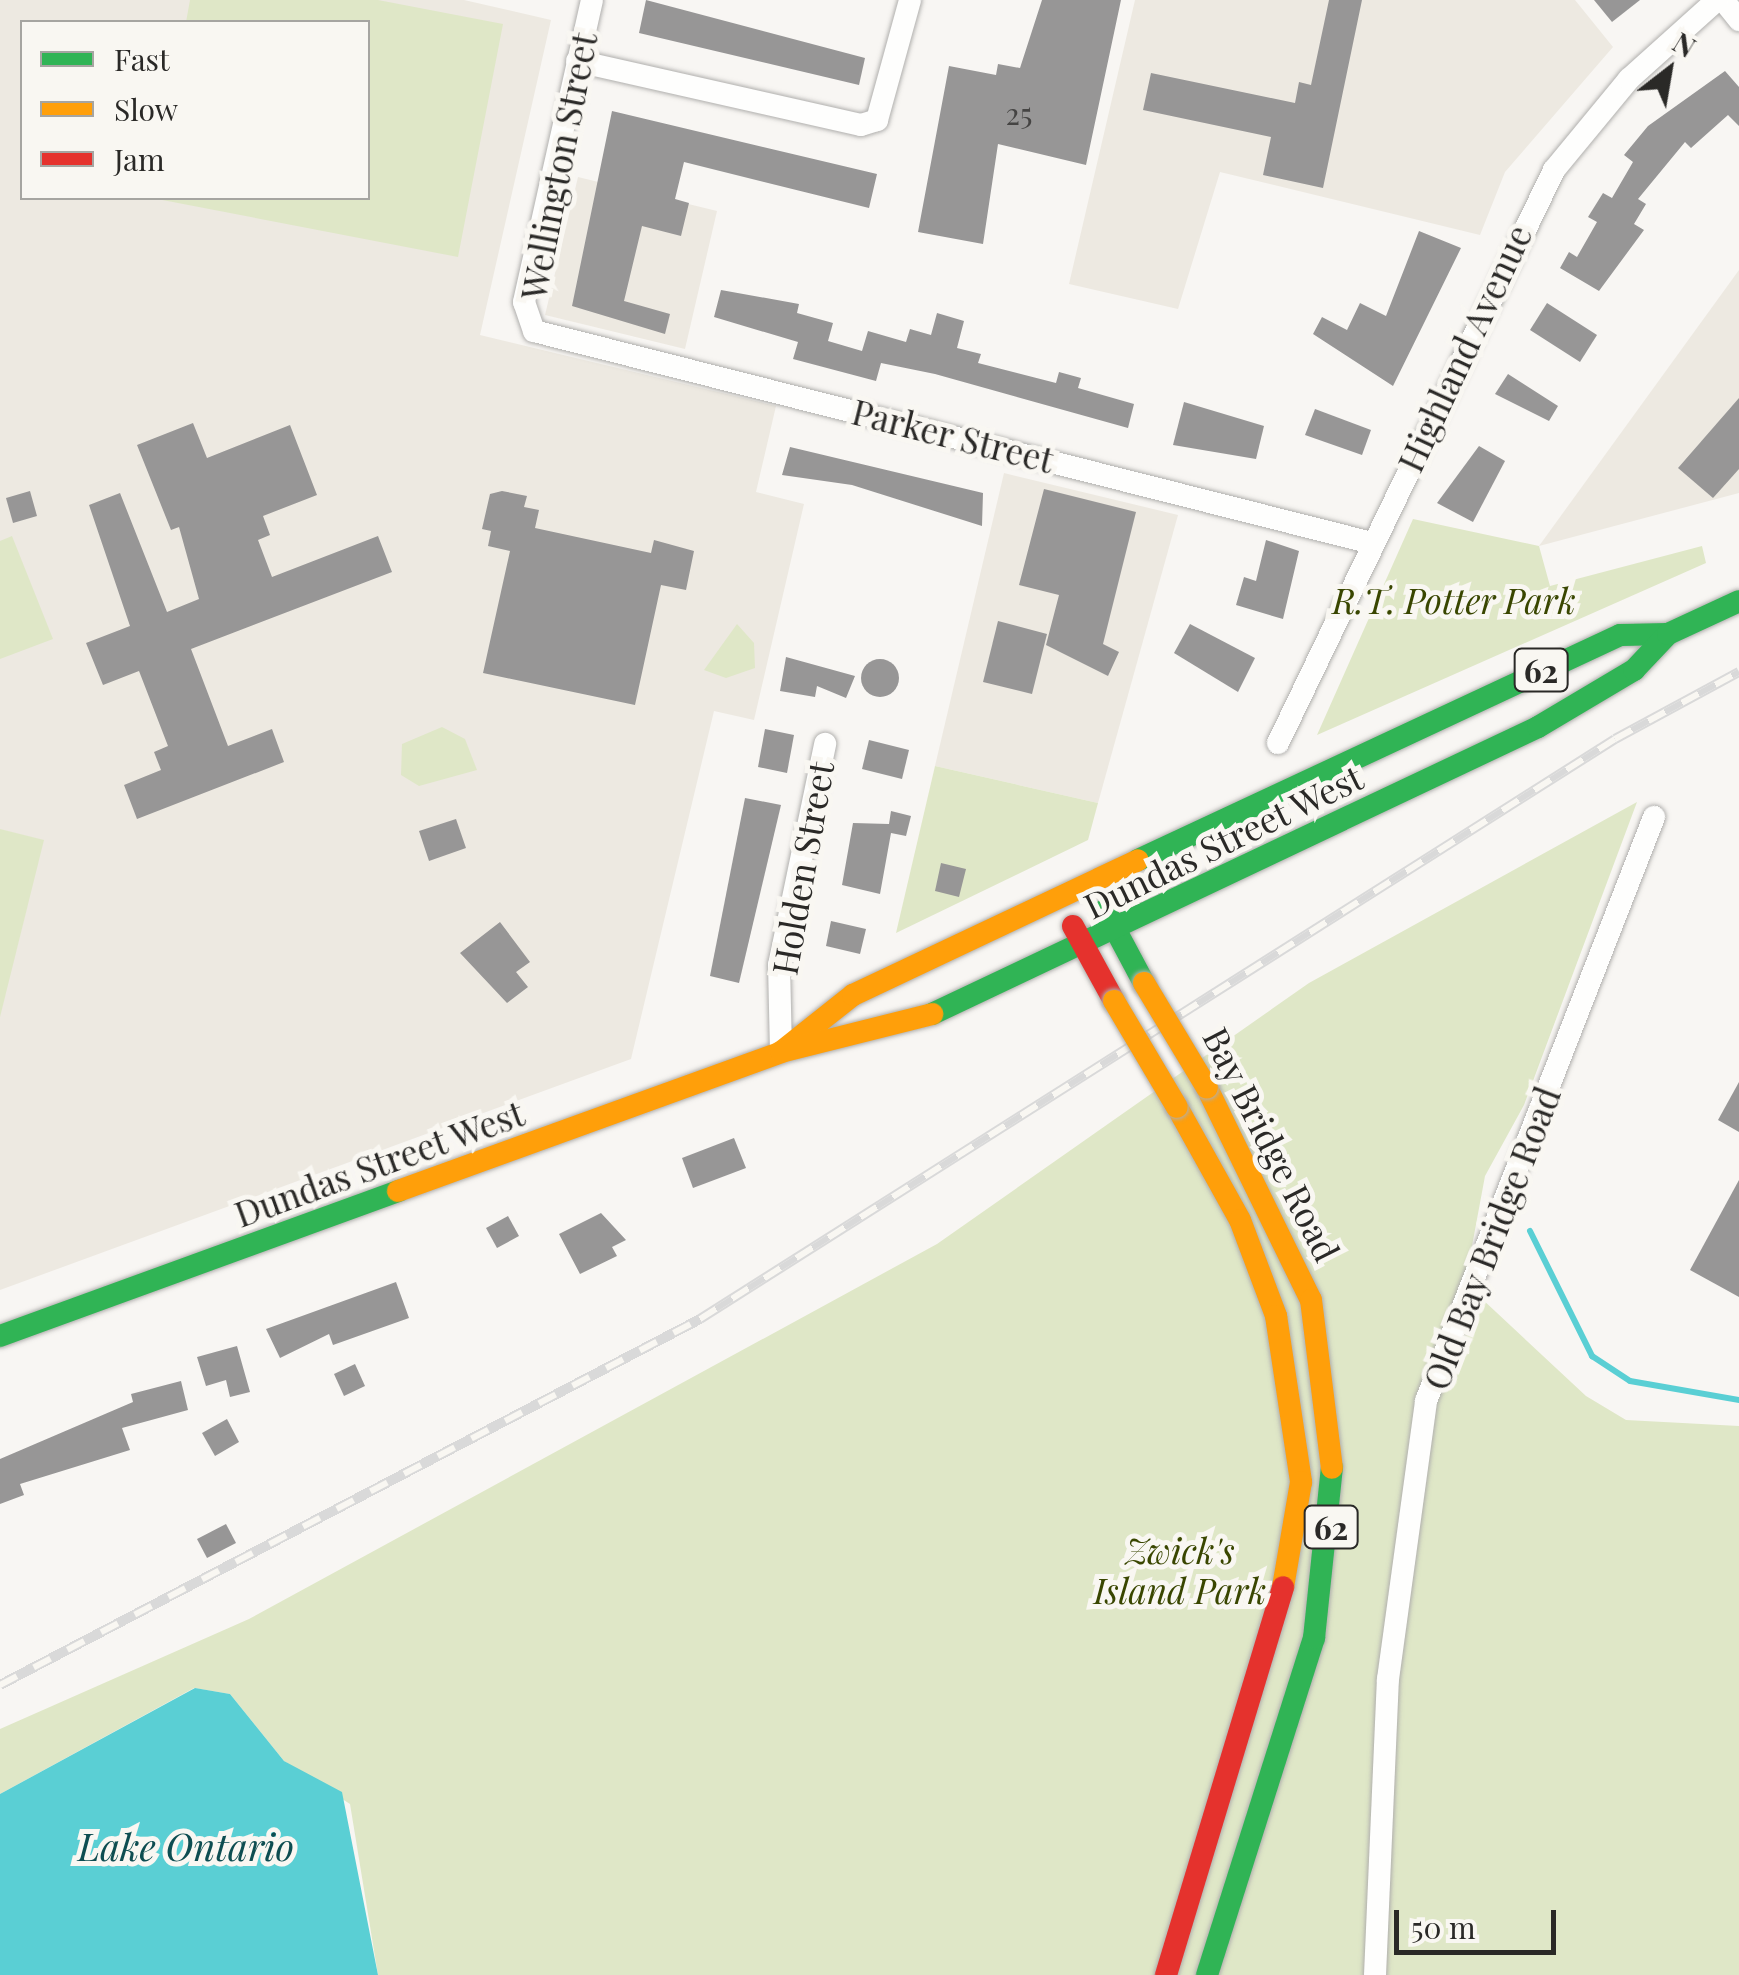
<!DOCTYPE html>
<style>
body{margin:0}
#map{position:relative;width:1739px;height:1975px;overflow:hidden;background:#f8f6f3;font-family:"Playfair Display",serif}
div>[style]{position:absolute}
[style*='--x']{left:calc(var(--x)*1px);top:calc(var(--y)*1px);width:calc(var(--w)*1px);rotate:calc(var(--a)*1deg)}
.built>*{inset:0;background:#ede9e1}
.green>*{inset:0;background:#dfe7c7}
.water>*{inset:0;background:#5acfd4}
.stream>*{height:6px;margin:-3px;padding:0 3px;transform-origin:3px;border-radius:3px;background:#5acfd4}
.building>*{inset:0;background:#979696}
.round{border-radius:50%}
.roads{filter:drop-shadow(0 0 2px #b0afad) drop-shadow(0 0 2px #b0afad)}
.street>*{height:22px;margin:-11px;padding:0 11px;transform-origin:11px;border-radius:11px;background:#fefefd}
.fast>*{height:22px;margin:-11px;padding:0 11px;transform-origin:11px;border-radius:11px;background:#30b455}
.slow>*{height:22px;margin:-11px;padding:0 11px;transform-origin:11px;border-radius:11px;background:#ff9f0a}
.jam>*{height:22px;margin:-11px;padding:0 11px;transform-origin:11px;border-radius:11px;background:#e5322d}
.rail>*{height:10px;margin-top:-5px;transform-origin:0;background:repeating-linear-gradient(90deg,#f9f7f2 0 19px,#d9d9d9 0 38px);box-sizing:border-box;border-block:2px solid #d9d9d9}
.bridges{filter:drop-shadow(0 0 2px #b0afad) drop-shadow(0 0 2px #b0afad)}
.slow-bridge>*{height:22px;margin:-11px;padding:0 11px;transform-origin:11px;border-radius:11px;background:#ff9f0a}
span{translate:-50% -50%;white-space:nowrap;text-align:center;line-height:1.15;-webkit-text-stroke:10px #f9f7f2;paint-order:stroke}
.number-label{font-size:30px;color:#454443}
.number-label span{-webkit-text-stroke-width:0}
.shield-label span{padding:2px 8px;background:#f9f7f2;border:2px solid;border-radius:8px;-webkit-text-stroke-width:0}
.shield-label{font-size:32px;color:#2a2927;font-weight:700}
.street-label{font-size:35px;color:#2a2927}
.park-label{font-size:35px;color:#394600;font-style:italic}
.water-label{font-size:38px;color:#0d4d51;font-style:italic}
.legend{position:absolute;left:20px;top:20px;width:350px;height:180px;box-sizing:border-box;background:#f9f7f2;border:2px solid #a6a5a1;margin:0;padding:12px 18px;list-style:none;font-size:30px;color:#2a2927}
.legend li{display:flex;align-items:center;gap:20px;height:50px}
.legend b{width:50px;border:2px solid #a6a5a1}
.north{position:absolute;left:1619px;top:20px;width:100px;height:100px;-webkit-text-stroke:8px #f9f7f2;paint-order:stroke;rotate:31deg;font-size:28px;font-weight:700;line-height:40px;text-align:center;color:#2a2927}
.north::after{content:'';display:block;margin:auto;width:35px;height:45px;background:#2a2927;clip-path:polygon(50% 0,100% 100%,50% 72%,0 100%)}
.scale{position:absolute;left:1394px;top:1910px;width:162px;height:45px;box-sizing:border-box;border:5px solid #2a2927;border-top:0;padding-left:12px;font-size:30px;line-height:35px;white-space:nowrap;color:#2a2927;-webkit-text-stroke:8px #f9f7f2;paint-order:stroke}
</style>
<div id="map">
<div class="built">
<i style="clip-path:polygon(evenodd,0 0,464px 0,551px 20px,480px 335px,776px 406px,756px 492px,804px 504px,754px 720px,714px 711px,631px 1059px,0 1290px,0 0,22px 22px,368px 22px,368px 198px,22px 198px,22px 22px)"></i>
<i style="clip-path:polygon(1135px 0,1575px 0,1613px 47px,1505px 172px,1480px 235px,1220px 172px,1178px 309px,1069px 284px)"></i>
<i style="clip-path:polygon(578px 177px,717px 211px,685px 349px,545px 315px)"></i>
<i style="clip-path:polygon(1739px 270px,1739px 493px,1539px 546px)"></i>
<i style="clip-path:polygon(1004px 473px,1178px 515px,1098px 803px,935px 766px)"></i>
</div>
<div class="green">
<i style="clip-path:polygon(190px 0,378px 0,503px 24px,458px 257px,152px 198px,368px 198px,368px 22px,186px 22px)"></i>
<i style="clip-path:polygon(1413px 519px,1539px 546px,1550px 586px,1702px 546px,1706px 563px,1317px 735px)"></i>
<i style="clip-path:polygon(12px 536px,53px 639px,0 659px,0 541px)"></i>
<i style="clip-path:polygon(737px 624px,754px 643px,755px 668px,726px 678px,704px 670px)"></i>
<i style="clip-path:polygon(442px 727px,465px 739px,477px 770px,419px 786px,401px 775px,402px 744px)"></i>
<i style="clip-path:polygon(935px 766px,1098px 803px,1088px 840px,896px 933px)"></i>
<i style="clip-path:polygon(1637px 802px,1524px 1105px,1485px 1176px,1467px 1273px,1481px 1298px,1586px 1396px,1626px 1420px,1739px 1426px,1739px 1975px,378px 1975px,350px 1804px,284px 1761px,230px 1694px,194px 1688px,0 1794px,0 1729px,249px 1619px,937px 1244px,1309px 983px)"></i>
<i style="clip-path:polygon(0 829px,44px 840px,0 1017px)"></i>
</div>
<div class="water">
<i style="clip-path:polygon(195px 1688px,230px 1694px,284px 1761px,342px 1792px,378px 1975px,0 1975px,0 1794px)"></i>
</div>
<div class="stream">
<i style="--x:1530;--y:1231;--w:140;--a:63.6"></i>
<i style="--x:1592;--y:1356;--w:45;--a:33.3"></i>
<i style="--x:1630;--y:1381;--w:111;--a:9.9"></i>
</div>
<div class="building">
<i style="clip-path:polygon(646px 0,865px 58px,859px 85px,639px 33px)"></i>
<i style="clip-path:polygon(1042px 0,1121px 0,1086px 165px,998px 144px,983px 244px,918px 232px,949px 66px,996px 75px,998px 64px,1020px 68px)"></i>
<i style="clip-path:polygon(1329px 0,1362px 0,1323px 188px,1263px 175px,1271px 137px,1143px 110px,1151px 73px,1295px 103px,1299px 82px,1311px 85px)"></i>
<i style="clip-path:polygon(1594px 0,1640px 0,1612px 22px)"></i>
<i style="clip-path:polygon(1725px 71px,1739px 87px,1739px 126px,1728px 115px,1691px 148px,1685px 142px,1638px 199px,1646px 204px,1634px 224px,1644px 230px,1599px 291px,1560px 268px,1569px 252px,1577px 257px,1597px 222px,1588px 217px,1603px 193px,1612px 198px,1633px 162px,1624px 155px,1648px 126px)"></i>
<i style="clip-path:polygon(612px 111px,877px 174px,869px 208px,684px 162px,675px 199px,689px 203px,681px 236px,642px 226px,624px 301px,670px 314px,665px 334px,572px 306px)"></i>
<i style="clip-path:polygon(1419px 231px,1461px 248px,1393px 386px,1313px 334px,1322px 317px,1347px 330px,1360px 303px,1386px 316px)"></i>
<i style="clip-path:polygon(721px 290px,799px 304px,797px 313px,833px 323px,828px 341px,862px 351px,868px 331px,906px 342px,910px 329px,931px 335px,937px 313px,964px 321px,957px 348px,981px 354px,978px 363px,1056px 383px,1059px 372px,1081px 378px,1078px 388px,1134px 404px,1128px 428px,935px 374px,881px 363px,876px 381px,793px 359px,798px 342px,714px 317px)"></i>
<i style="clip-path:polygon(1547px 303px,1597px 335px,1580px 362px,1530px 330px)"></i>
<i style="clip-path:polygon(1508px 374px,1558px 406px,1549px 421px,1495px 394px)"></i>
<i style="clip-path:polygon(1739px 398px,1739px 469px,1713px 498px,1678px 468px)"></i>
<i style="clip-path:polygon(1184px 402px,1264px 426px,1256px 459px,1173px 445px)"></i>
<i style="clip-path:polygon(1315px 409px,1371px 430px,1362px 455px,1305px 435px)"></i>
<i style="clip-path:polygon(193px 423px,207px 458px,290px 425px,317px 495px,263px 516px,270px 535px,258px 540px,272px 577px,378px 536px,392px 572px,191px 649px,228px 746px,272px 729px,284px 762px,137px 819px,124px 785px,161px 770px,154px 752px,168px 746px,139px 671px,103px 685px,86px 643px,130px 626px,89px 505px,120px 493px,167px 612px,199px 599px,179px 527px,171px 530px,137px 445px)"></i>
<i style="clip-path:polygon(1479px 446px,1505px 461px,1473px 522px,1437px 503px)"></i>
<i style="clip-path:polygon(790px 447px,983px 493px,982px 526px,852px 485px,782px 475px)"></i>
<i style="clip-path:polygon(1044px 489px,1136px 512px,1103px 644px,1119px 652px,1108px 676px,1046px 645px,1059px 595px,1019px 585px)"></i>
<i style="clip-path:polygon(30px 491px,37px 516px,13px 523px,6px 498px)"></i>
<i style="clip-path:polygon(502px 491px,527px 496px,524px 507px,539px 510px,535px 528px,651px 553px,654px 540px,694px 551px,686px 590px,661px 585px,635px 705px,483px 673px,510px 551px,488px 546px,491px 531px,482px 529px,490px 494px)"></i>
<i style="clip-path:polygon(1266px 540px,1299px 551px,1283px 619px,1236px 605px,1244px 577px,1256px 581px)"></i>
<i style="clip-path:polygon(998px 621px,1047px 634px,1032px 694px,983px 682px)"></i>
<i style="clip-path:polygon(1190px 624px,1255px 658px,1238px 692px,1174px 653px)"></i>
<i style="clip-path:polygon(786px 657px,855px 676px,846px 698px,817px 686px,815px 697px,780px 691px)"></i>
<i class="round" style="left:861px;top:659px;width:38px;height:38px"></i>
<i style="clip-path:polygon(765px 729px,794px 735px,787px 773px,758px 767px)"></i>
<i style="clip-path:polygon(869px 740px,909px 750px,902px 779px,862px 769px)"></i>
<i style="clip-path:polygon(745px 798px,781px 805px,739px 983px,710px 976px)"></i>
<i style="clip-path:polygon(891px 811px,911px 816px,906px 836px,891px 833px,880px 894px,842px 885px,853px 823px,889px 824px)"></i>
<i style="clip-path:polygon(456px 819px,466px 848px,429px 861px,419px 831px)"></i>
<i style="clip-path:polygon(941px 863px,966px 869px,959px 897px,935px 891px)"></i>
<i style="clip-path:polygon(831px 921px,866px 929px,860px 954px,826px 946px)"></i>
<i style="clip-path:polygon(500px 922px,530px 962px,516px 972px,528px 987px,507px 1003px,460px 953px)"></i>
<i style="clip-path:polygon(1739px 1082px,1739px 1132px,1718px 1120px)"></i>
<i style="clip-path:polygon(734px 1138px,746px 1168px,693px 1188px,682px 1158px)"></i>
<i style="clip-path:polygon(1739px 1180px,1739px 1297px,1690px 1270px)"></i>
<i style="clip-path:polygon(601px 1213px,626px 1240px,612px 1247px,617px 1256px,580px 1274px,559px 1234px)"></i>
<i style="clip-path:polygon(508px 1216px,519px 1236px,497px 1248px,486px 1228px)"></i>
<i style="clip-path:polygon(396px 1282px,409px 1318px,333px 1345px,329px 1334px,280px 1358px,266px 1329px)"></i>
<i style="clip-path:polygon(237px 1346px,250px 1392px,230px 1397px,226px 1380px,206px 1386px,197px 1357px)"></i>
<i style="clip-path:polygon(355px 1364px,365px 1386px,344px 1396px,334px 1374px)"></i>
<i style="clip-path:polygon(181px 1381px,188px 1410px,122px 1428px,130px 1450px,20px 1484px,24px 1495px,0 1504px,0 1459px,133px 1402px,131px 1394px)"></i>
<i style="clip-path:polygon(227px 1419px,239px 1442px,215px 1456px,202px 1433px)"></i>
<i style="clip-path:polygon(226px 1524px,236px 1543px,207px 1558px,197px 1539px)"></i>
</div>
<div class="roads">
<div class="street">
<i style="--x:592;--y:0;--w:310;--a:102.7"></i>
<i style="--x:524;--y:302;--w:31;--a:71"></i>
<i style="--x:534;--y:331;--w:864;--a:14.2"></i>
<i style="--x:1723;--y:0;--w:26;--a:51"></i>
<i style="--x:577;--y:61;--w:291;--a:12.7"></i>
<i style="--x:861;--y:125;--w:17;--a:-17"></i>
<i style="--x:877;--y:120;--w:124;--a:-74.6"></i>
<i style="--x:1278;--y:743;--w:636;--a:-64.28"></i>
<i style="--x:1554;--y:170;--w:118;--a:-50.5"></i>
<i style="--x:1629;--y:79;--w:118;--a:-41.9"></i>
<i style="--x:781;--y:1052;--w:87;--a:-91.3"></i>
<i style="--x:779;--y:965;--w:226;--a:-78.2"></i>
<i style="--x:1375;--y:1975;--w:296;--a:-87.5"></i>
<i style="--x:1388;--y:1679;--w:281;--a:-82.2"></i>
<i style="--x:1426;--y:1401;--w:627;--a:-68.67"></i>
</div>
<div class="fast">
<i style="--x:1138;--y:860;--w:532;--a:-25.02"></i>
<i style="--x:1620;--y:635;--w:48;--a:-1.2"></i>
<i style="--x:1105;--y:910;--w:83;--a:61.9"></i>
<i style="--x:932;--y:1014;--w:671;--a:-25.34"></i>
<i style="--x:1538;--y:727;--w:112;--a:-30.7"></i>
<i style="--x:1634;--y:670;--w:50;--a:-46.6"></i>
<i style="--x:1668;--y:634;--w:78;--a:-24.9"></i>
<i style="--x:0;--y:1336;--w:424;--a:-20"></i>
<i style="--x:1207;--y:1975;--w:354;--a:-72.4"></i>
<i style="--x:1314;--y:1638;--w:171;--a:-84"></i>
</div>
<div class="slow">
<i style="--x:781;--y:1052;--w:92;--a:-38.4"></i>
<i style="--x:853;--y:995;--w:315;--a:-25.3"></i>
<i style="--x:1207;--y:1088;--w:236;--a:63.9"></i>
<i style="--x:1311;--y:1300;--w:169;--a:82.9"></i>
<i style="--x:1177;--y:1107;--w:129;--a:60.9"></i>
<i style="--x:1240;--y:1220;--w:103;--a:69.4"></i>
<i style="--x:1276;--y:1316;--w:168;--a:81.4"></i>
<i style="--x:1301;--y:1482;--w:107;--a:99.7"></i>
<i style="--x:398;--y:1191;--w:407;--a:-19.9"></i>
<i style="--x:781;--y:1052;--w:156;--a:-14.1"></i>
</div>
<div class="jam">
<i style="--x:1073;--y:926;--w:85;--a:61.3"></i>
<i style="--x:1166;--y:1975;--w:405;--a:-73.2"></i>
</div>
</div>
<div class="rail">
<i style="--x:0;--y:1685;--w:790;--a:-27.6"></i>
<i style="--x:700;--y:1319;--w:1083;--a:-32.37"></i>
<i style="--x:1615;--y:739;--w:141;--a:-28.4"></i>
</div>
<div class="bridges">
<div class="slow-bridge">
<i style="--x:1144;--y:983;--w:122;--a:59"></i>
<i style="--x:1114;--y:1001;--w:123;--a:59.3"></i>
</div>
</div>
<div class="number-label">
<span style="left:1019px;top:113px">25</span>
</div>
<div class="shield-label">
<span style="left:1541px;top:670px">62</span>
<span style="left:1331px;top:1527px">62</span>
</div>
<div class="street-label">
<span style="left:558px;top:166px;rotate:-79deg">Wellington Street</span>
<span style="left:1464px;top:348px;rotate:-65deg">Highland Avenue</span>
<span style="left:953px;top:435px;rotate:14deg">Parker Street</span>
<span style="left:1223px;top:841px;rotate:-26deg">Dundas Street West</span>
<span style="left:802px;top:868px;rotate:-80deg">Holden Street</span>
<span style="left:1272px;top:1144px;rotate:63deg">Bay Bridge Road</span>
<span style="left:379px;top:1163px;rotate:-20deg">Dundas Street West</span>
<span style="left:1491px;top:1238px;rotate:-69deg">Old Bay Bridge Road</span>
</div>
<div class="park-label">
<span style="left:1454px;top:600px">R.T. Potter Park</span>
<span style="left:1180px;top:1570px">Zwick's<br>Island Park</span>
</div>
<div class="water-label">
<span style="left:186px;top:1846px">Lake Ontario</span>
</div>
<ul class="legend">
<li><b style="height:12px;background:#30b455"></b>Fast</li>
<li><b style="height:12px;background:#ff9f0a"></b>Slow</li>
<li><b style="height:12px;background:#e5322d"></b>Jam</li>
</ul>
<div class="north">N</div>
<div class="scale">50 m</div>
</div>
